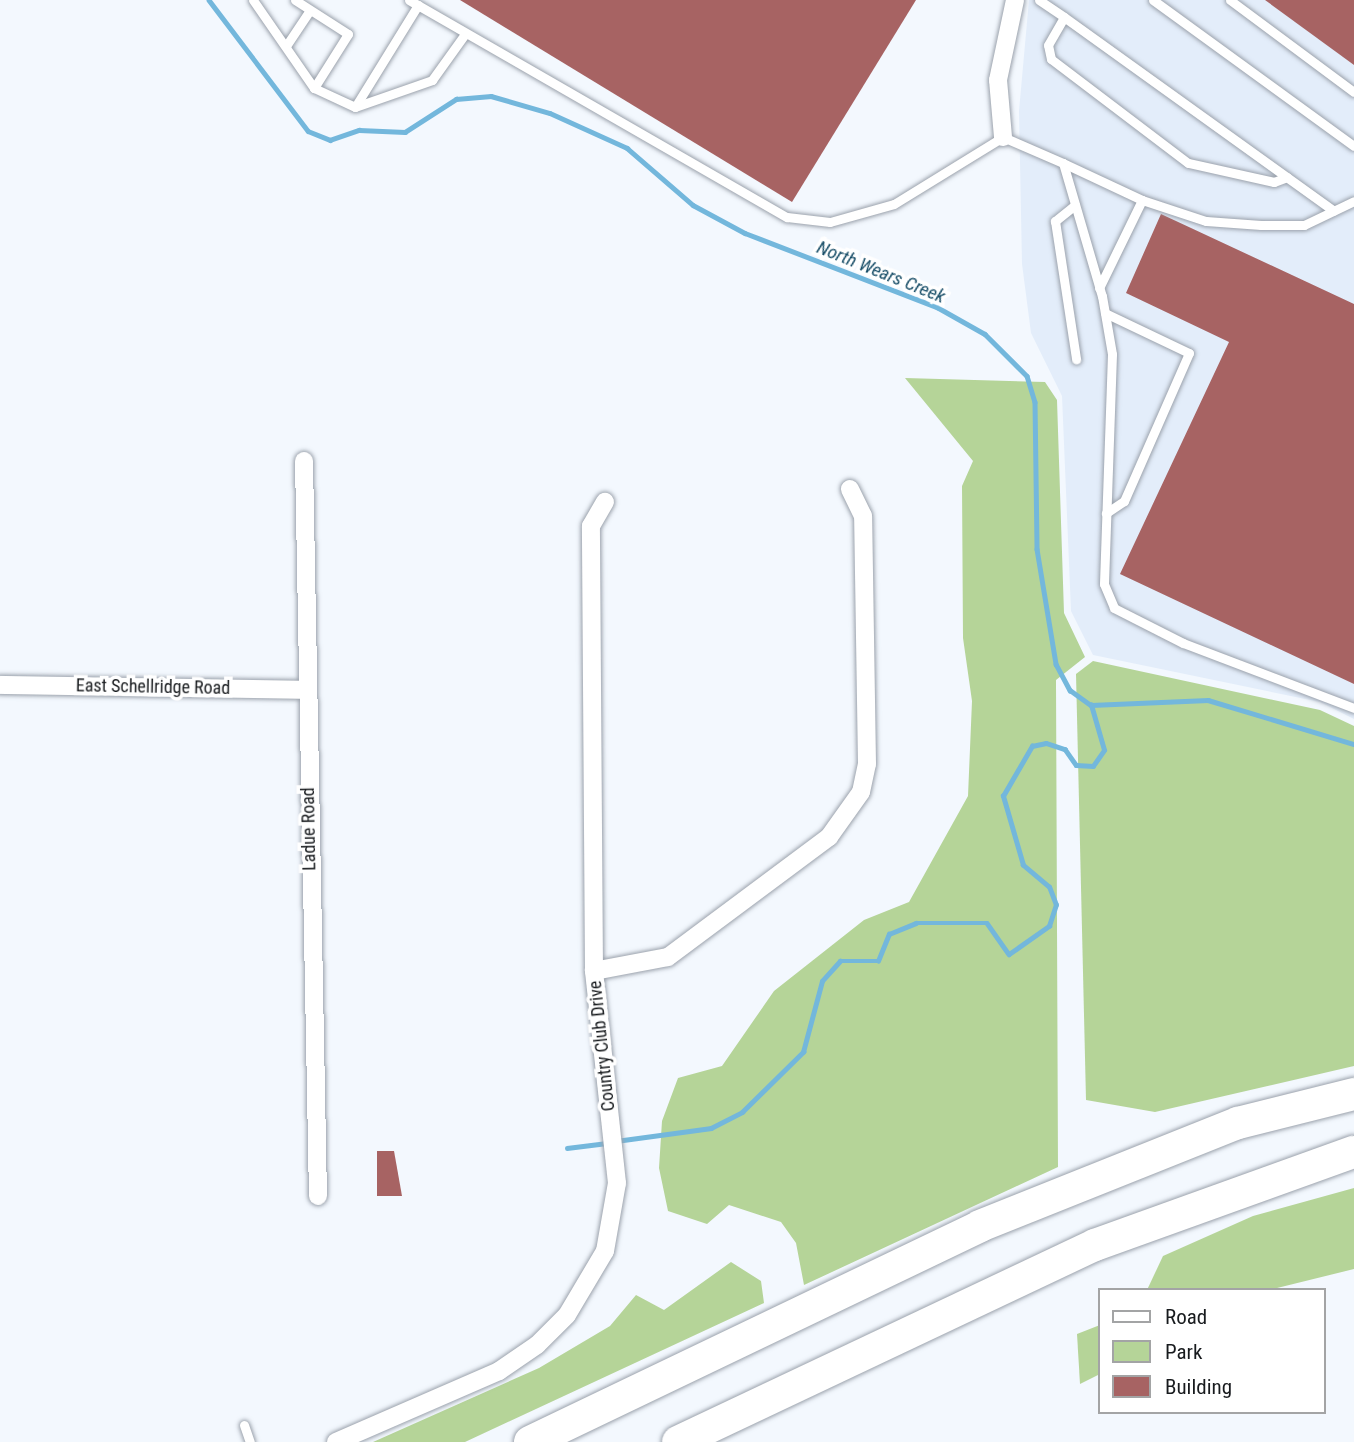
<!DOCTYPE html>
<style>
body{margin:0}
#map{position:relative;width:1354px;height:1442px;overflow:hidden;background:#f3f8fe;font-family:"Roboto Condensed",sans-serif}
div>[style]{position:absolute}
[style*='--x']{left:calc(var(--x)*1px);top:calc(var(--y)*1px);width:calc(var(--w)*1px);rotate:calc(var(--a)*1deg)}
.built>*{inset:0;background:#e3edfa}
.green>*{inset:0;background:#b5d498}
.stream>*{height:4.5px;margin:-2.25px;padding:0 2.25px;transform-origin:2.25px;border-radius:2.25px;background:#73b7dc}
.building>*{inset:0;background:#a76363}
.roads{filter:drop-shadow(0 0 2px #9ba2ac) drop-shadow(0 0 2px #9ba2ac)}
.service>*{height:9px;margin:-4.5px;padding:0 4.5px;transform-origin:4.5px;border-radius:4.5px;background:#fff}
.minor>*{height:18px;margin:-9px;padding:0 9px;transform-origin:9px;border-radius:9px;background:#fff}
.motorway>*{height:32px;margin:-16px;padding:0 16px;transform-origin:16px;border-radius:16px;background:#fff}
span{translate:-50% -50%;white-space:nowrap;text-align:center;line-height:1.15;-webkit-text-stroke:7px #fff;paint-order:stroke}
.street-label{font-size:18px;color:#181b1e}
.water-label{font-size:19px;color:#174d67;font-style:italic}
.legend{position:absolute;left:1098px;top:1288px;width:228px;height:126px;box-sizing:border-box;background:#fff;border:2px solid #a3a4a5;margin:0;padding:9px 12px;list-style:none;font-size:21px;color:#181b1e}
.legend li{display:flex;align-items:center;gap:14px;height:35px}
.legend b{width:35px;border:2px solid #a3a4a5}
</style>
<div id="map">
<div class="built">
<i style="clip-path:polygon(1029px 0,1354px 0,1354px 719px,1320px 702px,1093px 655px,1071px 611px,1062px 396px,1031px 333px,1022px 264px,1019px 111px)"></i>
</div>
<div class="green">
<i style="clip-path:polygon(905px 378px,1045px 382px,1057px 400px,1064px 613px,1085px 657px,1056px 680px,1058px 1167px,804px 1285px,796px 1243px,781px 1222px,729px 1205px,707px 1224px,668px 1211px,659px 1168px,662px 1121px,678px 1078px,722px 1066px,774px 991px,864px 920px,909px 902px,968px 796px,972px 701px,963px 638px,962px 486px,973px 461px)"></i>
<i style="clip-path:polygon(1093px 661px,1320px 710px,1354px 726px,1354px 1066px,1155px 1112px,1086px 1100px,1076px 674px)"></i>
<i style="clip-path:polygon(1354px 1188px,1354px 1269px,1269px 1290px,1147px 1290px,1163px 1256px,1253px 1216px)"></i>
<i style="clip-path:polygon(731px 1262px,761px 1281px,764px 1303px,465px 1442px,373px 1442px,539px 1368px,610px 1326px,636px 1295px,664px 1310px)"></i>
<i style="clip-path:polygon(1100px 1325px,1100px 1374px,1080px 1384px,1077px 1334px)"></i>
</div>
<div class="stream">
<i style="--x:209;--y:0;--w:164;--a:52.9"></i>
<i style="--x:308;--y:131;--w:24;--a:22"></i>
<i style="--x:330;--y:140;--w:31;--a:-19"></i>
<i style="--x:359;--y:130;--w:46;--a:2.5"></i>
<i style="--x:405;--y:132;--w:61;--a:-32.9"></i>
<i style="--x:456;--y:99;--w:35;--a:-5"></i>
<i style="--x:491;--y:96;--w:61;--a:16.1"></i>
<i style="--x:550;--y:113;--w:85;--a:24.4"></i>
<i style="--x:627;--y:148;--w:87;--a:40.8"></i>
<i style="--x:693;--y:205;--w:59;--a:28.3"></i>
<i style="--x:745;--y:233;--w:206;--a:21.1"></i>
<i style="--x:937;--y:307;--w:55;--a:29.4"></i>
<i style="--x:985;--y:334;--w:59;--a:45"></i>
<i style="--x:1027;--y:376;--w:27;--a:73"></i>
<i style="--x:1035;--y:402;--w:147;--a:89.2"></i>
<i style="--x:1037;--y:549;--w:117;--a:80.6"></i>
<i style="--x:1056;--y:664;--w:30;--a:62"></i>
<i style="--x:1070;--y:690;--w:26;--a:36"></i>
<i style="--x:1091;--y:705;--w:117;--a:-2.4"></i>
<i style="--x:1208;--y:700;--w:152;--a:16.8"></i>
<i style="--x:616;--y:1141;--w:96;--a:-7.8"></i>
<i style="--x:711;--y:1128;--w:35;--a:-27"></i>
<i style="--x:742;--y:1112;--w:86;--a:-44.5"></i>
<i style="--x:803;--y:1052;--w:73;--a:-75"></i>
<i style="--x:822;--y:981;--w:27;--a:-48"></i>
<i style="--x:840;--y:961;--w:38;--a:0"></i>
<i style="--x:878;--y:961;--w:29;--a:-68"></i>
<i style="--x:889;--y:934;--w:29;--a:-22"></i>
<i style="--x:916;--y:923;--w:71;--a:0"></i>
<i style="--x:987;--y:923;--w:38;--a:55"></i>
<i style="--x:1009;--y:954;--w:49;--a:-35"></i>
<i style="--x:1049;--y:926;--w:22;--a:-72"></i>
<i style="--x:1056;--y:905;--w:19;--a:-111"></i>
<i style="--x:1049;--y:887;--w:34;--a:-140"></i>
<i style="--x:1023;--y:865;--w:72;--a:-106.2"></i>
<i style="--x:1003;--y:796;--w:58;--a:-59.9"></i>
<i style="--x:1032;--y:746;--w:14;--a:-12"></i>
<i style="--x:1046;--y:743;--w:20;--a:18"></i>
<i style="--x:1065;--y:749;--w:19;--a:55"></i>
<i style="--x:1076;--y:765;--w:17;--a:3"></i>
<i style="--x:1093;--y:766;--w:19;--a:-55"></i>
<i style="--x:1104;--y:750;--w:47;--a:-106.1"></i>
<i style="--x:567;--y:1148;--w:40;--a:-7.1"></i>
</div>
<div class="building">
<i style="clip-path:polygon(460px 0,916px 0,792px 202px)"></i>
<i style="clip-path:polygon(1265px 0,1354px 0,1354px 65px)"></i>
<i style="clip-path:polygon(1161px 214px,1354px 304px,1354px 684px,1120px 574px,1229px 342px,1126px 293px)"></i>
<i style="clip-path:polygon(377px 1151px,394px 1151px,402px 1196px,377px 1196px)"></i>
</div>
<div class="roads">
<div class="service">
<i style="--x:253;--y:0;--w:107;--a:55.3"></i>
<i style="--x:314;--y:88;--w:45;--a:24.9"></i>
<i style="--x:355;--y:107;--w:120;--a:-58.3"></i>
<i style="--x:295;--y:0;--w:63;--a:32.7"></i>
<i style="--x:348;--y:34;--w:64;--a:122.2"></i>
<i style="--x:409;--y:0;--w:436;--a:29.9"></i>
<i style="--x:787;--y:217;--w:43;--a:6.6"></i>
<i style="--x:830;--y:222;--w:66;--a:-15.7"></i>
<i style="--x:894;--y:204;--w:128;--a:-31.6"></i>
<i style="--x:1003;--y:137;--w:65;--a:23.4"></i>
<i style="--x:1063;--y:163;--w:139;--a:73.7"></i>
<i style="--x:1102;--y:296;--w:59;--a:80.2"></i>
<i style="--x:1112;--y:354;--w:230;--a:92"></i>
<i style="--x:1104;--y:584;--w:26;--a:67"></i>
<i style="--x:1114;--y:608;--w:77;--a:26.9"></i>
<i style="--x:1183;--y:643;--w:183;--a:20.8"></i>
<i style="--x:1039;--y:0;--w:30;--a:34"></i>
<i style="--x:1153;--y:0;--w:248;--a:36"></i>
<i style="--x:1230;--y:0;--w:154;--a:36.6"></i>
<i style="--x:286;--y:46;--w:43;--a:-56.3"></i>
<i style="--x:355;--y:107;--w:82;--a:-19.3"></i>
<i style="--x:432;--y:80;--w:57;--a:-54.3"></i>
<i style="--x:1063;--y:163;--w:87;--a:25.1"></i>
<i style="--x:1142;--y:200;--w:98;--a:116"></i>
<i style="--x:1287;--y:177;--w:14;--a:159"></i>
<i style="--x:1274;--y:182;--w:88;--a:-167.5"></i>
<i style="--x:1188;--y:163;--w:172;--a:-142.8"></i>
<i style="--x:1051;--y:59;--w:14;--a:-102"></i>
<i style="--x:1048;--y:45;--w:32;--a:-60"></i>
<i style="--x:1064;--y:17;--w:332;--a:35.7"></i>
<i style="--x:1142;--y:200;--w:67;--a:18.2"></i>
<i style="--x:1206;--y:221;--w:55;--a:4.2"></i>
<i style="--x:1261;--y:225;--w:43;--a:0"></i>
<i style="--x:1304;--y:225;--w:55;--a:-25.6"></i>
<i style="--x:1075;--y:205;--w:26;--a:141"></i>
<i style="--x:1055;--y:221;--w:140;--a:81.3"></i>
<i style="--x:1105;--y:313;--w:93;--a:25.5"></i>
<i style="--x:1189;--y:353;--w:162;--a:113.7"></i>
<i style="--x:1124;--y:501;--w:22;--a:146"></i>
<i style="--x:244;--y:1425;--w:18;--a:71"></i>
</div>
<div class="minor">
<i style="--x:1003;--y:137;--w:57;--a:-95"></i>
<i style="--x:998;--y:80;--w:82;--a:-78"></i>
<i style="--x:304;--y:461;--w:735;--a:88.91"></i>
<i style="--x:0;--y:685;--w:306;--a:0.9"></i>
<i style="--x:594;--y:971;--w:75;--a:-10.7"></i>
<i style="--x:668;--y:957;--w:201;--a:-36.7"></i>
<i style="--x:829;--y:837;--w:55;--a:-54.6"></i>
<i style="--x:861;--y:792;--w:29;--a:-78"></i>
<i style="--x:867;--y:764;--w:248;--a:-90.9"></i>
<i style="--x:863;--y:516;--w:30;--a:-116"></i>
<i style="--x:336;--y:1442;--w:178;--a:-23.5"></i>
<i style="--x:499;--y:1371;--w:46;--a:-34.4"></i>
<i style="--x:537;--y:1345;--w:42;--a:-45"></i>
<i style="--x:567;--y:1315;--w:74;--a:-59.3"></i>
<i style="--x:605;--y:1251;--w:69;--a:-80"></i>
<i style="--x:617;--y:1183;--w:213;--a:-96.2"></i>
<i style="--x:594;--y:971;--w:445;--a:-90.4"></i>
<i style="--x:591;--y:526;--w:28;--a:-60"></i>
</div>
<div class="motorway">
<i style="--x:530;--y:1442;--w:499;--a:-25.6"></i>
<i style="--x:980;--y:1226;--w:278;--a:-21.8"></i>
<i style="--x:1238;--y:1123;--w:120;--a:-14"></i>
<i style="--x:678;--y:1442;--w:461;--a:-25.3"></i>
<i style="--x:1095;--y:1245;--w:275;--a:-19.8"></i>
</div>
</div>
<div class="street-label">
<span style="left:153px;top:687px;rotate:1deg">East Schellridge Road</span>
<span style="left:309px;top:829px;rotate:-91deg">Ladue Road</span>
<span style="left:602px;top:1046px;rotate:-96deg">Country Club Drive</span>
</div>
<div class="water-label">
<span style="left:881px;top:272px;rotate:22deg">North Wears Creek</span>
</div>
<ul class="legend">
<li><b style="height:9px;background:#fff"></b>Road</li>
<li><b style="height:19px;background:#b5d498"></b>Park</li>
<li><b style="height:19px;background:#a76363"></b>Building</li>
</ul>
</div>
